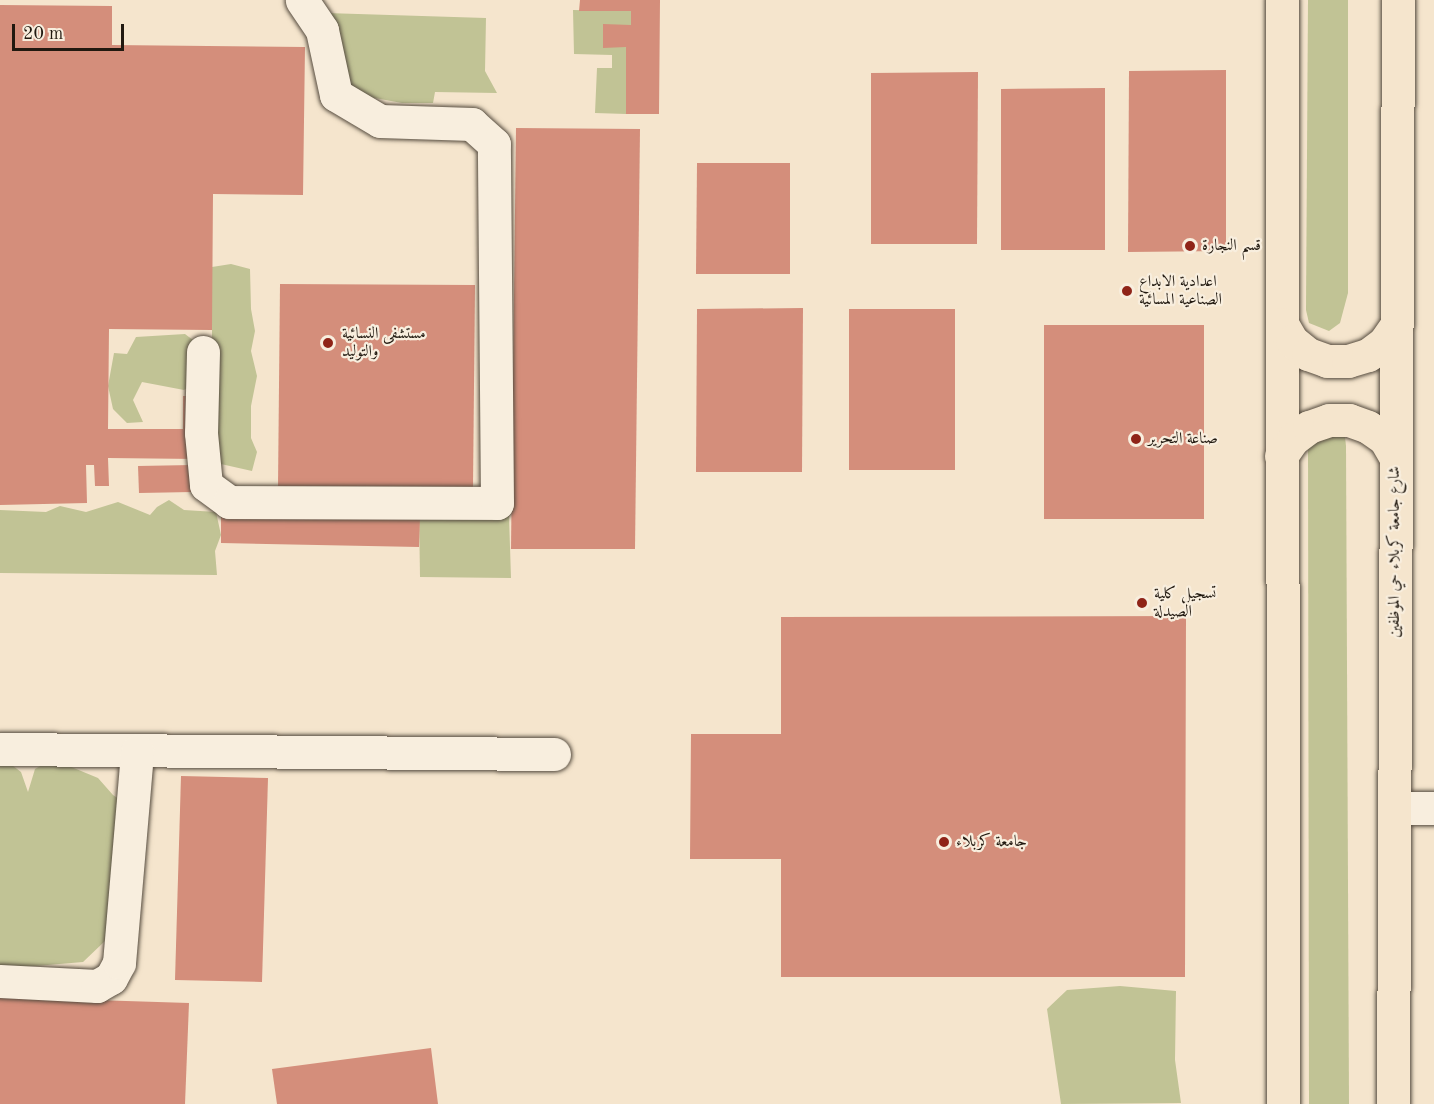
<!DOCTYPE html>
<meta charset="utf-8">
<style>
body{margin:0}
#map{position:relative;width:1434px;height:1104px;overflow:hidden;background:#f5e5cd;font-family:"Old Standard TT",Amiri,serif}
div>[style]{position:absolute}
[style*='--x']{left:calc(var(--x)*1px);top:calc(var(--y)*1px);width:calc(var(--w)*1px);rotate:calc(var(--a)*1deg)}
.green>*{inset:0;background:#c1c395}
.building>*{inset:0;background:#d48e7b}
.roads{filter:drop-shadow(0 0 2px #564c3f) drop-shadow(0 0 2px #564c3f)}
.minor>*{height:33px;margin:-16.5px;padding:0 16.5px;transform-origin:16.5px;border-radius:16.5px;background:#f8eede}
.major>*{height:33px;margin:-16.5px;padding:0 16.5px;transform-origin:16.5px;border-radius:16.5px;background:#f5e5cd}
.dots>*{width:16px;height:16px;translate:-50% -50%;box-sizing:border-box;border:3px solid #f8eede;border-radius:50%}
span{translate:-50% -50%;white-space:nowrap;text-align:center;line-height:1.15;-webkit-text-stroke:4.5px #f8eede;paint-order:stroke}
.poi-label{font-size:16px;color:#211910}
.left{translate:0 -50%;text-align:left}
.street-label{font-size:16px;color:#211910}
.scale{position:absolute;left:12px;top:24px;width:112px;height:27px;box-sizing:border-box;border:3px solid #211910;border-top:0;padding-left:8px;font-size:18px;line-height:21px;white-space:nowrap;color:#211910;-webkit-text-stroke:4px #f8eede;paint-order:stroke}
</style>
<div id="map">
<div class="green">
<i style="clip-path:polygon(1308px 0,1348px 0,1348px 293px,1340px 323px,1329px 331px,1309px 323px,1306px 310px)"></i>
<i style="clip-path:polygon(573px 10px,631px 11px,631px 25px,603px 25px,603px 47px,626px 47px,626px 114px,595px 113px,597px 68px,612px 68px,612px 55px,574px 54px)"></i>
<i style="clip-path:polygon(326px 13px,486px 18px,485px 71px,497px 93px,435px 92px,433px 103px,402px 103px,353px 94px)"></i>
<i style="clip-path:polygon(231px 264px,250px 269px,251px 309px,255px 331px,251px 351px,257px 376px,251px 406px,251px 438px,257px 452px,252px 471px,212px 462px,212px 267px)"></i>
<i style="clip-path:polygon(185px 334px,197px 343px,194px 383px,184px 390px,142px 382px,133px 400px,143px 422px,127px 423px,113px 409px,108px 386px,114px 353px,127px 354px,136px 337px)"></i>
<i style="clip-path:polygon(1338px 427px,1345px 437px,1346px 446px,1349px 1104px,1309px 1104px,1308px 446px)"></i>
<i style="clip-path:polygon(169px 500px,184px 510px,216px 512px,221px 535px,215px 551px,217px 575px,0 573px,0 510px,46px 512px,60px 506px,86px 512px,118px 502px,150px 515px,157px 507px)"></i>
<i style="clip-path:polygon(419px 512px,509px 516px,511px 578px,420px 577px)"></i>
<i style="clip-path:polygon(4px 759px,21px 772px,28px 792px,35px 769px,52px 759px,98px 778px,113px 795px,131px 807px,127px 920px,83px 962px,0 969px,0 760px)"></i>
<i style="clip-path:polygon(1120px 986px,1176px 991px,1175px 1060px,1181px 1103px,1061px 1104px,1047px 1009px,1067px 990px)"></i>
</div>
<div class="building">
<i style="clip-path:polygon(580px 0,660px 0,659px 114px,626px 114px,626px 47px,603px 48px,603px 24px,631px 25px,631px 11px,579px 11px)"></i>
<i style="clip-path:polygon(0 5px,112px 6px,112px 45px,305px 47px,303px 195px,213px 194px,212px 330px,109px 329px,108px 429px,183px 429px,183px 396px,197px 396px,197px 459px,108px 458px,109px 486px,95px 486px,94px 465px,86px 465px,87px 503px,0 505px)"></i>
<i style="clip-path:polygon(1226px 70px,1226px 251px,1128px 252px,1129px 71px)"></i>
<i style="clip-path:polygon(978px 72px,977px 244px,871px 244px,871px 73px)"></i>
<i style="clip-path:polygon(1105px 88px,1105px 250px,1001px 250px,1001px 89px)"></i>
<i style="clip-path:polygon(516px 128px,640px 129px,635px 549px,511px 549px)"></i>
<i style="clip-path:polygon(697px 163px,790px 163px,790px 274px,696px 274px)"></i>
<i style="clip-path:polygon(280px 284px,475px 285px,473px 487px,278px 486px)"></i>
<i style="clip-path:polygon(803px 308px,802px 472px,696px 472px,697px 309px)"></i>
<i style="clip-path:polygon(849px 309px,955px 309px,955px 470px,849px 470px)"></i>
<i style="clip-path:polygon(1044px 325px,1204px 325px,1204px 519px,1044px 519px)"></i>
<i style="clip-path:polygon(192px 465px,192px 492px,139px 493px,138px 466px)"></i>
<i style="clip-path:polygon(221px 514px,420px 517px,419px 547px,221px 543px)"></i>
<i style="clip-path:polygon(1186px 616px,1185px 977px,781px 977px,781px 859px,690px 859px,691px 734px,781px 734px,781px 617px)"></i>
<i style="clip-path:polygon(181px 776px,268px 778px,262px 982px,175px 980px)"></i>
<i style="clip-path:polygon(0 997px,189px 1003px,185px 1104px,0 1104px)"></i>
<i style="clip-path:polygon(431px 1048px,438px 1104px,277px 1104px,272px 1069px)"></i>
</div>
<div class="roads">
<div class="minor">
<i style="--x:203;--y:352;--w:81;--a:91.4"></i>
<i style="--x:201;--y:433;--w:52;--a:84.5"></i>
<i style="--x:206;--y:485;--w:29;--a:36"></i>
<i style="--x:229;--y:502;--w:268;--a:0.2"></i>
<i style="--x:497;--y:503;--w:359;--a:-90.5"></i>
<i style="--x:494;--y:144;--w:30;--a:-138"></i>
<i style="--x:472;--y:124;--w:92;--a:-178.1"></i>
<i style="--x:380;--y:121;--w:51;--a:-149.4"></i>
<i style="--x:336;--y:95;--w:66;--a:-102.2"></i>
<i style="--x:322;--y:30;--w:36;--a:-124"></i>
<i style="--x:0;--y:749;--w:554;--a:0.52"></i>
<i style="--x:1395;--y:808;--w:39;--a:0"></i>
<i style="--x:0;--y:981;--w:97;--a:3"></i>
<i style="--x:97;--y:986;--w:16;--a:-30"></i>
<i style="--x:111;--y:978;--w:17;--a:-62"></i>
<i style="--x:119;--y:963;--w:213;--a:-85.1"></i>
</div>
<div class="major">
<i style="--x:1282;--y:0;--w:1104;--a:89.95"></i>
<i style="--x:1282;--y:324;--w:20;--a:60"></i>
<i style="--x:1292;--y:341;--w:21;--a:39"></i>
<i style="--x:1308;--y:354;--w:20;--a:20"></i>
<i style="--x:1327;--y:361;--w:21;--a:0"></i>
<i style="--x:1348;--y:361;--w:21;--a:-17"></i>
<i style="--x:1368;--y:355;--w:20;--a:-37"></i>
<i style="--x:1384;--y:343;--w:21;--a:-55"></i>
<i style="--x:1281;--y:456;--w:21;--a:-55"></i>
<i style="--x:1293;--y:439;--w:20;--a:-37"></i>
<i style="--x:1309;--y:427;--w:21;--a:-19"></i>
<i style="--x:1329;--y:420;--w:20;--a:0"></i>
<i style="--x:1349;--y:420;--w:20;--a:20"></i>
<i style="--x:1368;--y:427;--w:21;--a:35"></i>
<i style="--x:1385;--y:439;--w:20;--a:60"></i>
<i style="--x:1393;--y:1104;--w:1104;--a:-89.74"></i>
</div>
</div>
<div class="dots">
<i style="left:1190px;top:246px;background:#8f2418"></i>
<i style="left:1127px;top:291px;background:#8f2418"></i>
<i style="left:328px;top:343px;background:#8f2418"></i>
<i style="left:1136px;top:439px;background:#8f2418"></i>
<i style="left:1142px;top:603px;background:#8f2418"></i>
<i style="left:944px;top:842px;background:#8f2418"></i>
</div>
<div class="poi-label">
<span class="left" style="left:1202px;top:246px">قسم النجارة</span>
<span class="left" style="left:1139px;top:291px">اعدادية الابداع<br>الصناعية المسائية</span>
<span class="left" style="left:342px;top:343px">مستشفى النسائية<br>والتوليد</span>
<span class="left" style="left:1148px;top:439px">صناعة التحرير</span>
<span class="left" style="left:1154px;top:603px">تسجيل كلية<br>الصيدلة</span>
<span class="left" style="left:956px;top:842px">جامعة كربلاء</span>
</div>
<div class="street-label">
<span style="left:1395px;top:552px;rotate:-90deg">شارع جامعة كربلاء حي الموظفين</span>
</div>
<div class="scale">20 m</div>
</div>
